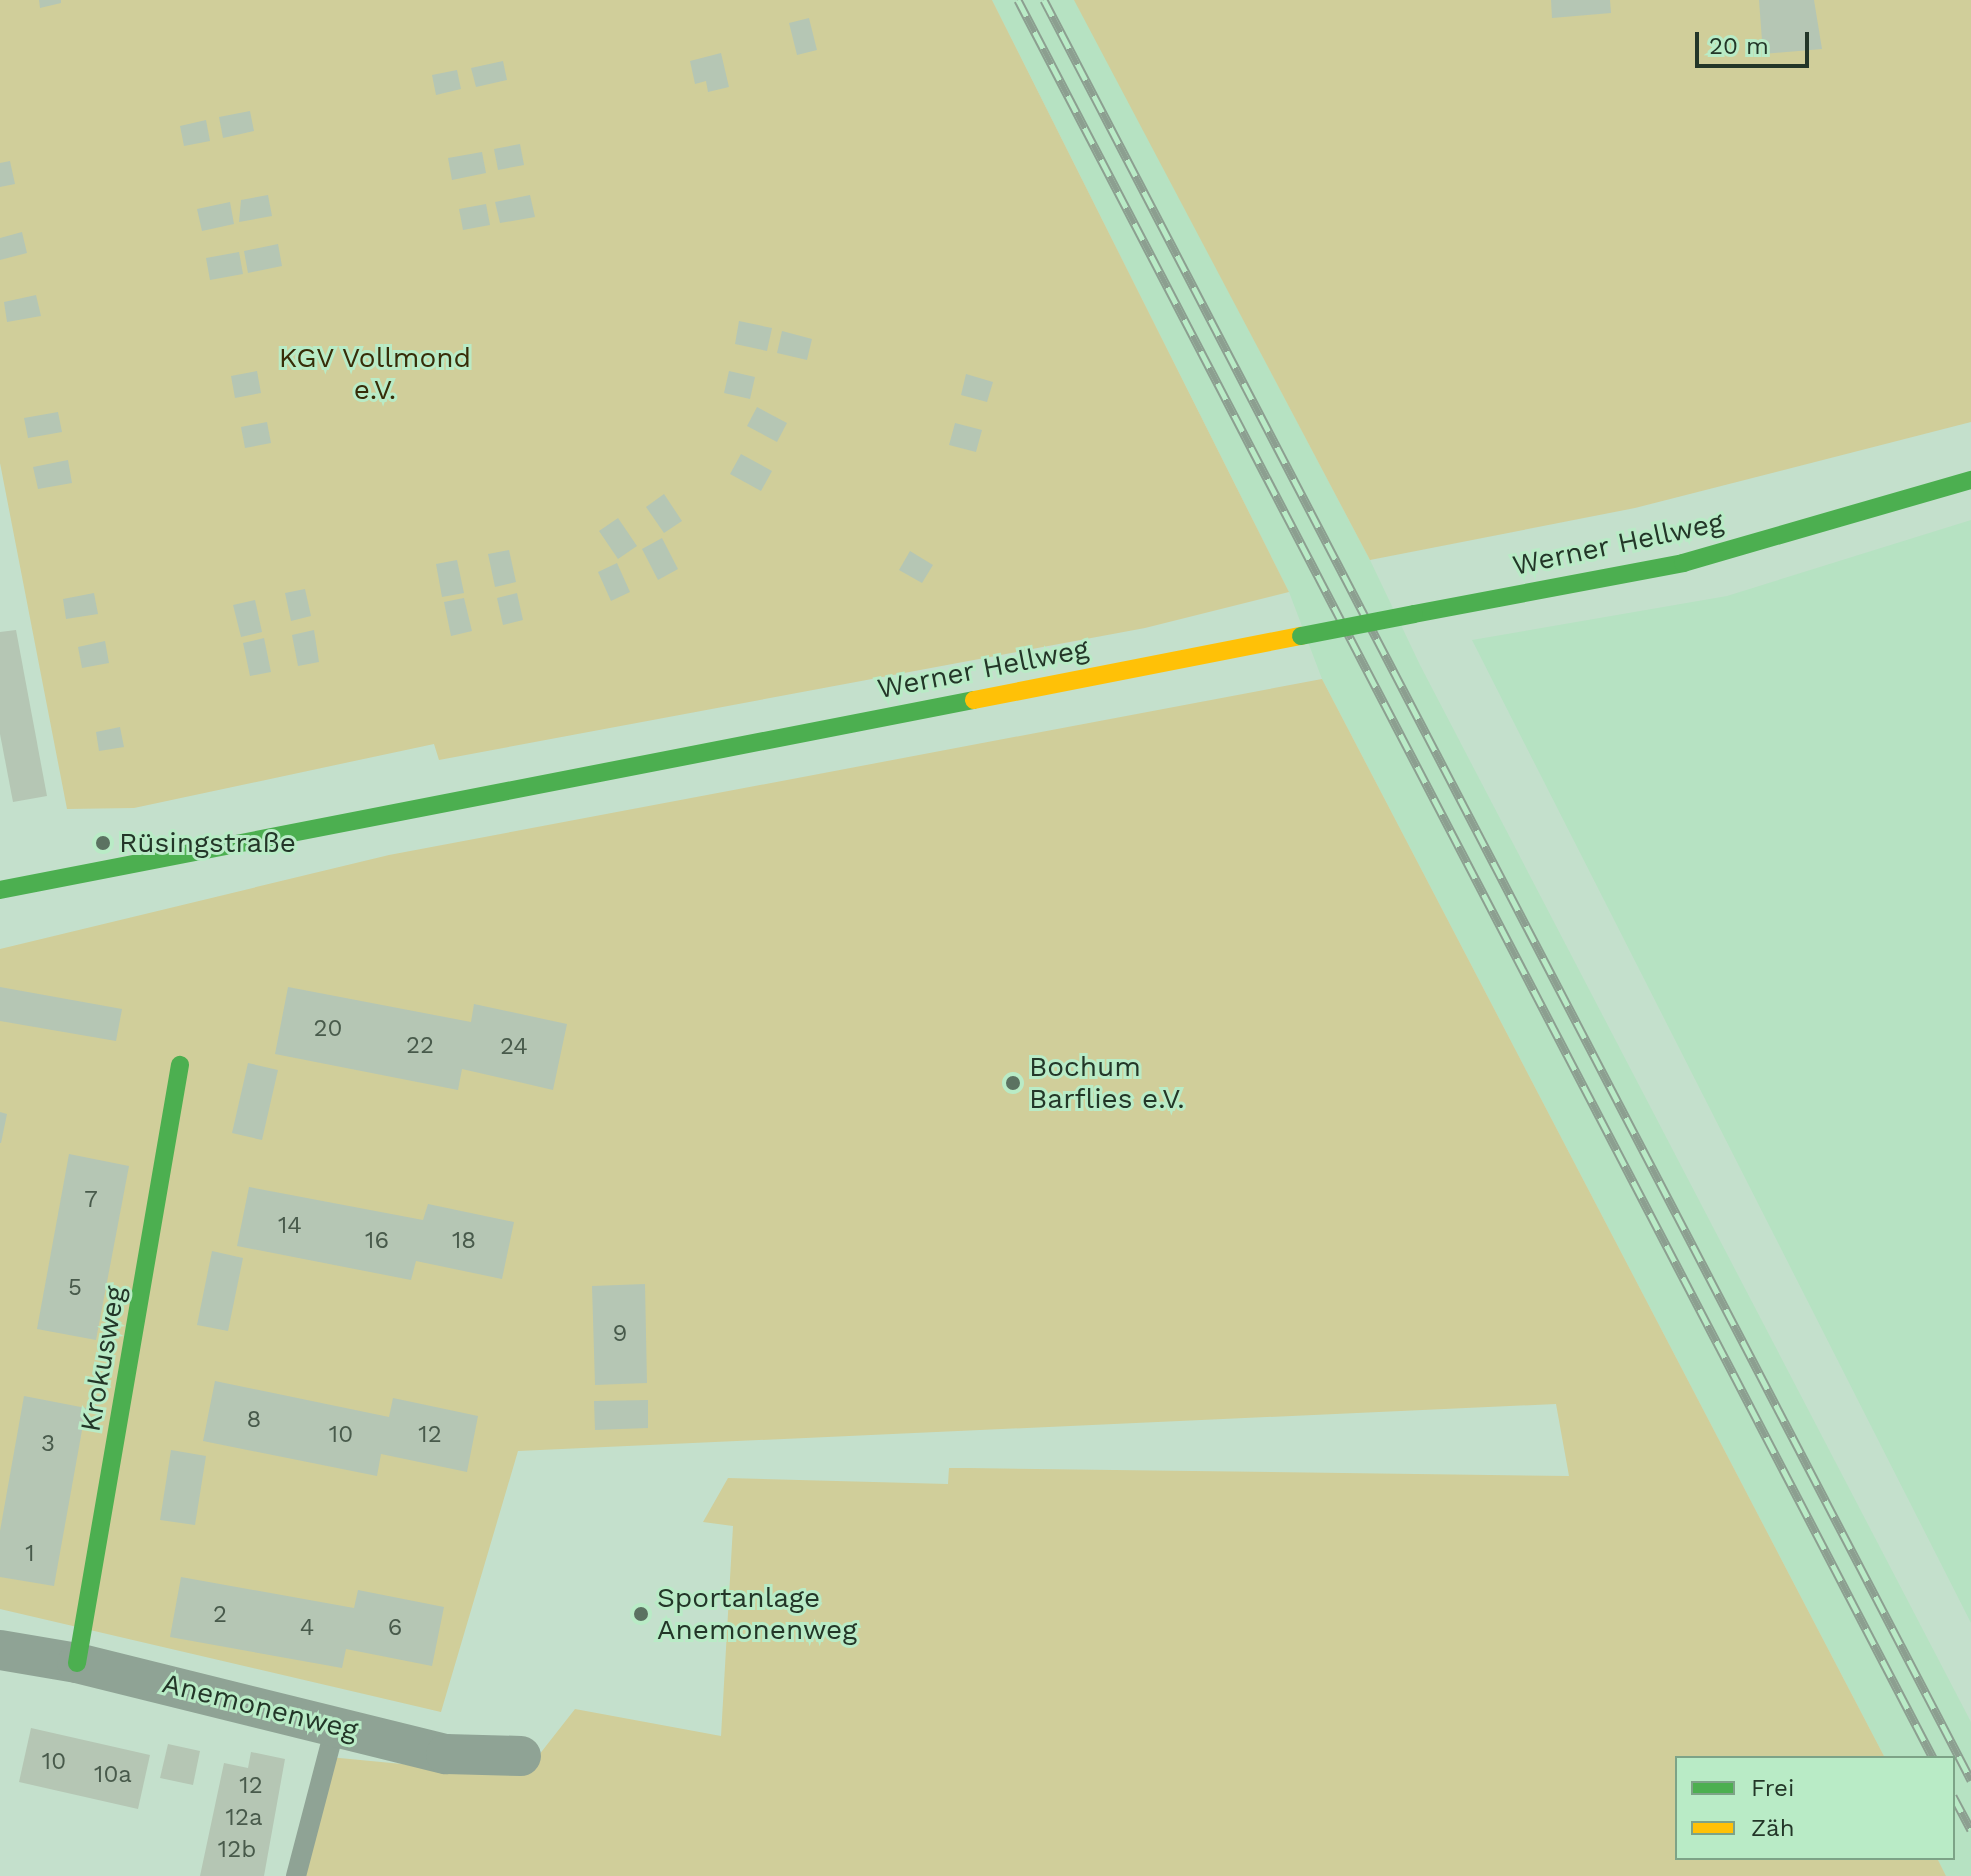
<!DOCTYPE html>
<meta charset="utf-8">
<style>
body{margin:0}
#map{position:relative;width:1971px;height:1876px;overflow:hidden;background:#c4e0cc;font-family:"Work Sans",sans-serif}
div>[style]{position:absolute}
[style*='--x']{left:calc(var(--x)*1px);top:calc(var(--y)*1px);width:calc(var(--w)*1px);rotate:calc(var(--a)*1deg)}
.built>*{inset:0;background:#b6e2c2}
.green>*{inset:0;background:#d0ce9a}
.building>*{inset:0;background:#b5c6b4}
.lane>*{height:20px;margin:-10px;padding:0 10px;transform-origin:10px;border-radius:10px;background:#8fa395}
.street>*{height:40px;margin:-20px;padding:0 20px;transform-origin:20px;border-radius:20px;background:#8fa395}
.fast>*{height:18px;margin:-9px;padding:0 9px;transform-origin:9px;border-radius:9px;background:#4caf50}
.slow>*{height:18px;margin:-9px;padding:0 9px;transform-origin:9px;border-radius:9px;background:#ffc107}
.rail>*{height:9px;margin-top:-4.5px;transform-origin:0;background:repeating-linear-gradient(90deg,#b9ebc6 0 18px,#8c9f90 0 36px);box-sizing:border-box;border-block:2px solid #8c9f90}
.fast-bridge>*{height:18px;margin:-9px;padding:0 9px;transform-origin:9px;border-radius:9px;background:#4caf50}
.dots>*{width:22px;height:22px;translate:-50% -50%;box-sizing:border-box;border:4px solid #b9ebc6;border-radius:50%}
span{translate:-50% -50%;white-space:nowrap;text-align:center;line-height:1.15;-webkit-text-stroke:6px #b9ebc6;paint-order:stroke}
.number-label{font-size:24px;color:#485a4b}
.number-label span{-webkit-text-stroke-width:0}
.park-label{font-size:28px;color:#372c08}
.street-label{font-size:28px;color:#233628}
.poi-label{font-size:28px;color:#233628}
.left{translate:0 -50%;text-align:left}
.legend{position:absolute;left:1675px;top:1756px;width:280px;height:104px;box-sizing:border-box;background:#b9ebc6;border:2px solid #7da387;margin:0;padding:10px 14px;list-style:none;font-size:24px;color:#233628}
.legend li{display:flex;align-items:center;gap:16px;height:40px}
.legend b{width:40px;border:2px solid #7da387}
.scale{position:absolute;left:1695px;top:32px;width:114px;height:36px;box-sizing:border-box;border:4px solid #233628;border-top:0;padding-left:10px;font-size:24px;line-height:28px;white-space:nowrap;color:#233628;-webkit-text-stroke:6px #b9ebc6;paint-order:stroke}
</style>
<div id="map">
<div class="built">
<i style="clip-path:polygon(992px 0,1075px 0,1370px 560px,1420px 665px,1971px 1722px,1971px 1876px,1946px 1876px,1937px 1858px,1953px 1858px,1953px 1758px,1885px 1758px,1322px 679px,1289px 592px)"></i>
<i style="clip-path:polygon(1971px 520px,1971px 1623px,1472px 640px,1727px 596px)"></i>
</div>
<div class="green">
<i style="clip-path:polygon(0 0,992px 0,1289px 592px,1145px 628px,439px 760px,434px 744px,134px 808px,67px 809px,0 463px)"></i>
<i style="clip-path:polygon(1074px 0,1971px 0,1971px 422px,1635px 508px,1370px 560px)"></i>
<i style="clip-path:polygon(1322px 679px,1885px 1758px,1677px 1758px,1677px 1858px,1937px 1858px,1946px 1876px,298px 1876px,329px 1757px,423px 1766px,535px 1760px,575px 1709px,721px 1736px,733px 1526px,703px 1522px,728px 1478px,948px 1484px,949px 1468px,969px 1468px,1569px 1476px,1556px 1404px,518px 1451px,441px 1712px,0 1609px,0 949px,389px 855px)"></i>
</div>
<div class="building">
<i style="clip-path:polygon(39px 0,61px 0,61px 3px,40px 8px)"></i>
<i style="clip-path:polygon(1551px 0,1610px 0,1611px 13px,1552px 18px)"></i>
<i style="clip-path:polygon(1759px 0,1814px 0,1822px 49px,1763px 54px)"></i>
<i style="clip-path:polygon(809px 18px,817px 50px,797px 55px,789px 23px)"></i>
<i style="clip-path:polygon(721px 53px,729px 87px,708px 92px,706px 81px,695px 84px,690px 61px)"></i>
<i style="clip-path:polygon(503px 61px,507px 80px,476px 87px,471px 68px)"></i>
<i style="clip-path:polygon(457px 70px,461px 89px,436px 95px,432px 75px)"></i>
<i style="clip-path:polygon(250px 111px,254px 131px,223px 138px,219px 117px)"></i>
<i style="clip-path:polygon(206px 120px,210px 141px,184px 146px,180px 126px)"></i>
<i style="clip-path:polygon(520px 144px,524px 165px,498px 170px,494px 149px)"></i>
<i style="clip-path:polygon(482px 152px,486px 173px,452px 180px,448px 158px)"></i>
<i style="clip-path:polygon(10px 161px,15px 184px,0 187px,0 163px)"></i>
<i style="clip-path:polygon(268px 195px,272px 216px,239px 222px,241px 200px)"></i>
<i style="clip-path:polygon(530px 195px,535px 217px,500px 223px,495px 202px)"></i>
<i style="clip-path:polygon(230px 202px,234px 224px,202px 231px,197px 209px)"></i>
<i style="clip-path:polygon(486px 204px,490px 225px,463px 230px,459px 209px)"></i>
<i style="clip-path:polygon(22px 232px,27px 253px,0 260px,0 238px)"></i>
<i style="clip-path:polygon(278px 244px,282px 266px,248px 273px,244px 251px)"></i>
<i style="clip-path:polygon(239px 252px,243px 274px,210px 280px,206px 258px)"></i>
<i style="clip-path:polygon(36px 295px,41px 316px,7px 322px,4px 302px)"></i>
<i style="clip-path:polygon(739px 321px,772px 328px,767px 351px,735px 344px)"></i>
<i style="clip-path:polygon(782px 331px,812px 339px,807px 360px,777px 353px)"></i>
<i style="clip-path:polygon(257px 371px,261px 393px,235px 398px,231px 376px)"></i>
<i style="clip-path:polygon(729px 371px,755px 377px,750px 399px,724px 393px)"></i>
<i style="clip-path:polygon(966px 374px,993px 382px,987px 402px,961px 395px)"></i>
<i style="clip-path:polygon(757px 407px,787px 423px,777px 442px,747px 426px)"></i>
<i style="clip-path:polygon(58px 412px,62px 432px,28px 438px,24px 418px)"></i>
<i style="clip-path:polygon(267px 422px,271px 443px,245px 448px,241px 427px)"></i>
<i style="clip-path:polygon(955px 423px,982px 430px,976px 452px,949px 445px)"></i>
<i style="clip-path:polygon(741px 454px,772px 471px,761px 491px,730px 474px)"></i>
<i style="clip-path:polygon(68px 460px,72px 483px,38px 489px,33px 467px)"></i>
<i style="clip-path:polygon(664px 494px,682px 521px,664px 533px,646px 507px)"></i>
<i style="clip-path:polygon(618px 518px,637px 546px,618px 559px,599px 531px)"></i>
<i style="clip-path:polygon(662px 538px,678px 569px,658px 580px,642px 549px)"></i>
<i style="clip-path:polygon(509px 550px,516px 582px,495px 587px,488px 554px)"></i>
<i style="clip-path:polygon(910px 551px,933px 565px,922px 583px,899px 570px)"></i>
<i style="clip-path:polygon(457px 560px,464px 593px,442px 597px,436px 564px)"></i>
<i style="clip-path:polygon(617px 563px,630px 592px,611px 601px,598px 572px)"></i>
<i style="clip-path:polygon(305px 589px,311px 616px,291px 621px,285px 593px)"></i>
<i style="clip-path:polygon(94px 593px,98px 614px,66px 619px,63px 599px)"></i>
<i style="clip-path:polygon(517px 593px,523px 620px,503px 625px,497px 598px)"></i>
<i style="clip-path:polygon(464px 598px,472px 631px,451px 636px,444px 602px)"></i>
<i style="clip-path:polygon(255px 600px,262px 632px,241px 637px,233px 605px)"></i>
<i style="clip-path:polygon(16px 630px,47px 796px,13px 802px,0 734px,0 632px)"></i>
<i style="clip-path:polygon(314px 630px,319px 662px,298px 666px,292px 635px)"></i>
<i style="clip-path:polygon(264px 638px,271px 672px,250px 676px,243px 643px)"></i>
<i style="clip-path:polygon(105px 641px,109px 663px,82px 668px,78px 647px)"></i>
<i style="clip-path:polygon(120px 727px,124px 747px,99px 751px,96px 732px)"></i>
<i style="clip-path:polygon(0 987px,122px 1009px,116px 1041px,0 1021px)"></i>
<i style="clip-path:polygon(288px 987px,471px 1022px,474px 1004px,567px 1024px,553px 1090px,462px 1069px,458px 1090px,275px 1054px)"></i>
<i style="clip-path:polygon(248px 1063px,278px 1070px,262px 1140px,232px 1133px)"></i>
<i style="clip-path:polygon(0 1112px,7px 1114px,1px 1143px,0 1143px)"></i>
<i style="clip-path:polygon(69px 1154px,129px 1166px,96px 1340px,37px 1329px)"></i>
<i style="clip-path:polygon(249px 1187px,423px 1220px,428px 1204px,514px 1222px,502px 1279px,416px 1261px,411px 1280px,237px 1246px)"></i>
<i style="clip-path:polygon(212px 1251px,243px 1258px,228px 1331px,197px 1325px)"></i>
<i style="clip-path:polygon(645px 1284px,647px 1383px,595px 1385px,592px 1286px)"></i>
<i style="clip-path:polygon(215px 1381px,389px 1417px,393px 1398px,478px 1416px,467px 1472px,381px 1454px,377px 1476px,203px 1441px)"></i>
<i style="clip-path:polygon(24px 1396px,86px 1408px,54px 1586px,0 1577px,0 1531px)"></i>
<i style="clip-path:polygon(648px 1400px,648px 1428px,595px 1430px,594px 1401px)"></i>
<i style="clip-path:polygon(171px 1450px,206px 1456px,195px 1525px,160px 1520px)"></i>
<i style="clip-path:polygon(181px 1577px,354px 1608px,358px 1590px,444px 1607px,432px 1666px,346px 1649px,342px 1668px,170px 1637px)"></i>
<i style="clip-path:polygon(31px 1728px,150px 1755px,138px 1809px,19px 1782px)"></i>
<i style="clip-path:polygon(168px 1744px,200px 1751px,193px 1785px,160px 1778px)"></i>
<i style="clip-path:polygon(251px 1752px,285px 1759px,264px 1876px,200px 1876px,224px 1763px,248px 1768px)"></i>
</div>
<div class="lane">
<i style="--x:296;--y:1876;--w:157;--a:-75.3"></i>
</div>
<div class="street">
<i style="--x:0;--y:1650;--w:78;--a:9.6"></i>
<i style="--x:77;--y:1663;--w:380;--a:13.9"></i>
<i style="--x:446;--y:1754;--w:75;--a:1.5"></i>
</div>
<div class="fast">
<i style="--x:1414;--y:614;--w:274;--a:-10.7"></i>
<i style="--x:1683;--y:563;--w:300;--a:-16.1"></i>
<i style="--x:0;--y:890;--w:992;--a:-11.04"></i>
<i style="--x:77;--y:1663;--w:607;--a:-80.23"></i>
</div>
<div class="slow">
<i style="--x:974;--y:700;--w:333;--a:-11.1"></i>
</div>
<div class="rail">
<i style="--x:1018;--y:0;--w:1982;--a:62.5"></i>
<i style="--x:1044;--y:0;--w:2007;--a:62.49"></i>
<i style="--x:1953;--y:1796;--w:38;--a:62"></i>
</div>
<div class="fast-bridge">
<i style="--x:1301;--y:636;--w:115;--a:-11"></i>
</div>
<div class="dots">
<i style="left:103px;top:843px;background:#5b7261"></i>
<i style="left:1013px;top:1083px;background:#5b7261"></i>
<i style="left:641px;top:1614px;background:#5b7261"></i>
</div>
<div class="number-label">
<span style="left:328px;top:1029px">20</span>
<span style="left:420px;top:1046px">22</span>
<span style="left:514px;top:1047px">24</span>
<span style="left:91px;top:1200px">7</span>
<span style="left:290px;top:1226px">14</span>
<span style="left:377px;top:1241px">16</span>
<span style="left:464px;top:1241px">18</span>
<span style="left:75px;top:1288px">5</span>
<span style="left:620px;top:1334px">9</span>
<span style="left:254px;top:1420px">8</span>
<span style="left:341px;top:1435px">10</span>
<span style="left:430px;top:1435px">12</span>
<span style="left:48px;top:1444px">3</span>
<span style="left:30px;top:1554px">1</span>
<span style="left:220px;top:1615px">2</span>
<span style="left:307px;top:1628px">4</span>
<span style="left:395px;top:1628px">6</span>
<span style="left:54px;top:1762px">10</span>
<span style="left:113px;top:1775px">10a</span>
<span style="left:251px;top:1786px">12</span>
<span style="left:244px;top:1818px">12a</span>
<span style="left:237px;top:1850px">12b</span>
</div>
<div class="park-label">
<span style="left:375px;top:374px">KGV Vollmond<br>e.V.</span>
</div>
<div class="street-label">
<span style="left:1618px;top:544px;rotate:-12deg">Werner Hellweg</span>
<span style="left:983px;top:669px;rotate:-11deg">Werner Hellweg</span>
<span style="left:103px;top:1359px;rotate:-80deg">Krokusweg</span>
<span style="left:260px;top:1707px;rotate:14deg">Anemonenweg</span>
</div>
<div class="poi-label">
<span class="left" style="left:119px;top:843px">Rüsingstraße</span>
<span class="left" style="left:1029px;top:1083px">Bochum<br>Barflies e.V.</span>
<span class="left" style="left:657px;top:1614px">Sportanlage<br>Anemonenweg</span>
</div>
<ul class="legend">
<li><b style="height:10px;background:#4caf50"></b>Frei</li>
<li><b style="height:10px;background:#ffc107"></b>Zäh</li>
</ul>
<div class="scale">20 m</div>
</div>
